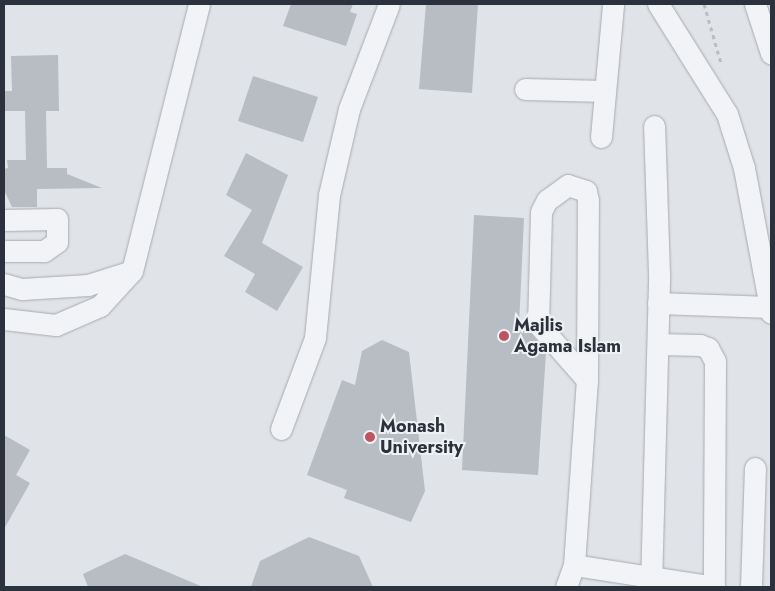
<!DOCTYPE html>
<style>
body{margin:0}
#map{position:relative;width:775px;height:591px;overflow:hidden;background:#e0e3e7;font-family:Jost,sans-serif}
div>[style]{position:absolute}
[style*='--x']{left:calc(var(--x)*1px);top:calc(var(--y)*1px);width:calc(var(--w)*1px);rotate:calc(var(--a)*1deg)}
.building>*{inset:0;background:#b8bcc3}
.path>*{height:3px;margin-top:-1.5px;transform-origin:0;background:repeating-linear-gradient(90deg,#babdc2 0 4px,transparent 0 8px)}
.roads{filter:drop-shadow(0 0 1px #a6aab1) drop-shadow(0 0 1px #a6aab1)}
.minor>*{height:21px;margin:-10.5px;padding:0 10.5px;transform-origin:10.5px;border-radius:10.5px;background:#f2f3f6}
.dots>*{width:14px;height:14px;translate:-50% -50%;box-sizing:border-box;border:2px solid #eff2f5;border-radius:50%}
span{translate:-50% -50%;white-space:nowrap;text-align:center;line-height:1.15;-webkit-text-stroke:4px #eff2f5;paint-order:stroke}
.poi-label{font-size:18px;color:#2b313d;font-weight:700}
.left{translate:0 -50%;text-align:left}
.frame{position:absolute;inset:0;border:5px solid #2b313d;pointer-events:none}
</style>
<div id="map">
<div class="building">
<i style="clip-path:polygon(291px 4px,353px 4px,350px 12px,357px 14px,346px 46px,283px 26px)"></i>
<i style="clip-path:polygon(426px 4px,478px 4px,472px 93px,419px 89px)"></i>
<i style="clip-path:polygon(58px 55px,59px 111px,46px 111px,47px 168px,67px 168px,67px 174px,102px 188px,37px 189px,37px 207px,12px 207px,4px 190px,4px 169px,8px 168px,7px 160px,26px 160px,25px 111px,4px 111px,4px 91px,12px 91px,11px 56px)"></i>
<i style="clip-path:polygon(253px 76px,318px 97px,303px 142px,238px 121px)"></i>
<i style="clip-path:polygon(246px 153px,288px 175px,262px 243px,303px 267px,277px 311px,245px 292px,255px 274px,224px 256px,252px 210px,226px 195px)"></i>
<i style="clip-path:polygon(474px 215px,524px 218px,519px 326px,526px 327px,546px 352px,538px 475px,462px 470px)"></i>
<i style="clip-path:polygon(382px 340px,409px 352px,425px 491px,411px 522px,344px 498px,347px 490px,307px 475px,342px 380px,355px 385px,362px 351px)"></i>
<i style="clip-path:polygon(4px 435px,30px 450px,16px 475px,30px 483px,4px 529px)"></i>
<i style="clip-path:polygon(309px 537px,359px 556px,373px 587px,251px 587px,260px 561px)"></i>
<i style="clip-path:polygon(125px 554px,203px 587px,88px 587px,83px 574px)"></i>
</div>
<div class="path">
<i style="--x:704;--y:4;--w:61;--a:73.9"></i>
</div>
<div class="roads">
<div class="minor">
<i style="--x:658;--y:4;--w:130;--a:57.9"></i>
<i style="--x:727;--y:114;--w:57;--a:72.5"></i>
<i style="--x:744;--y:168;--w:147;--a:79.4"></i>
<i style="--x:755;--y:4;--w:52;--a:71.9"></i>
<i style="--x:525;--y:89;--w:80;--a:1.4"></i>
<i style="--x:601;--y:137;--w:134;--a:-84.8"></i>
<i style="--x:4;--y:220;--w:53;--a:-1.1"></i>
<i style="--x:57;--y:219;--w:23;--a:90"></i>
<i style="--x:57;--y:242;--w:16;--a:145"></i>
<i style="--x:44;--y:251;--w:40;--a:180"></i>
<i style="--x:4;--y:284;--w:19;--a:16"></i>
<i style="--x:22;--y:289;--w:66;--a:-3.5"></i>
<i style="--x:88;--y:285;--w:43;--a:-17.6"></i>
<i style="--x:658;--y:303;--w:112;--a:2"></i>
<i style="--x:4;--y:319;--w:52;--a:6.6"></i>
<i style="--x:56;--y:325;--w:48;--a:-23.4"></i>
<i style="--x:100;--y:306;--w:47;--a:-47.6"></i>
<i style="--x:132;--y:271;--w:275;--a:-75.9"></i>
<i style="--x:658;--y:344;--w:42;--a:1.4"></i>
<i style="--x:700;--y:345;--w:9;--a:21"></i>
<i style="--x:708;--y:348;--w:15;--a:62"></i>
<i style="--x:715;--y:361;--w:226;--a:90.3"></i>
<i style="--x:281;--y:429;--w:97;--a:-69.5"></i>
<i style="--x:315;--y:338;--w:144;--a:-84.4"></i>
<i style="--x:329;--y:195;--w:88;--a:-76.9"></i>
<i style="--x:349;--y:109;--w:112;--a:-69.1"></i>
<i style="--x:574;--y:565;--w:142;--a:8.9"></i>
<i style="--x:566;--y:587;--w:23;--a:-70"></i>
<i style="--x:574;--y:565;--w:185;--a:-86"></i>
<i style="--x:587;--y:380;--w:180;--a:-89.7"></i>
<i style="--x:588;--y:200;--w:9;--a:-103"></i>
<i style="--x:586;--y:191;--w:19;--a:-162"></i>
<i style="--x:568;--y:185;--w:26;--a:144"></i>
<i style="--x:547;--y:200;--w:13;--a:117"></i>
<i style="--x:541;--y:212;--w:112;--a:91.5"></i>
<i style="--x:538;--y:324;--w:74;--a:48.8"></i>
<i style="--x:651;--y:587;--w:313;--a:-88.5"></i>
<i style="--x:659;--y:274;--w:148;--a:-91.9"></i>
<i style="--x:751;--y:587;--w:119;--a:-88.1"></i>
</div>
</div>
<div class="dots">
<i style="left:504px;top:336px;background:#be5362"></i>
<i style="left:370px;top:437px;background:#be5362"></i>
</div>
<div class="poi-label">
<span class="left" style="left:514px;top:336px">Majlis<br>Agama Islam</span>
<span class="left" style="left:380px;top:437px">Monash<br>University</span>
</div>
<div class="frame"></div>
</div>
